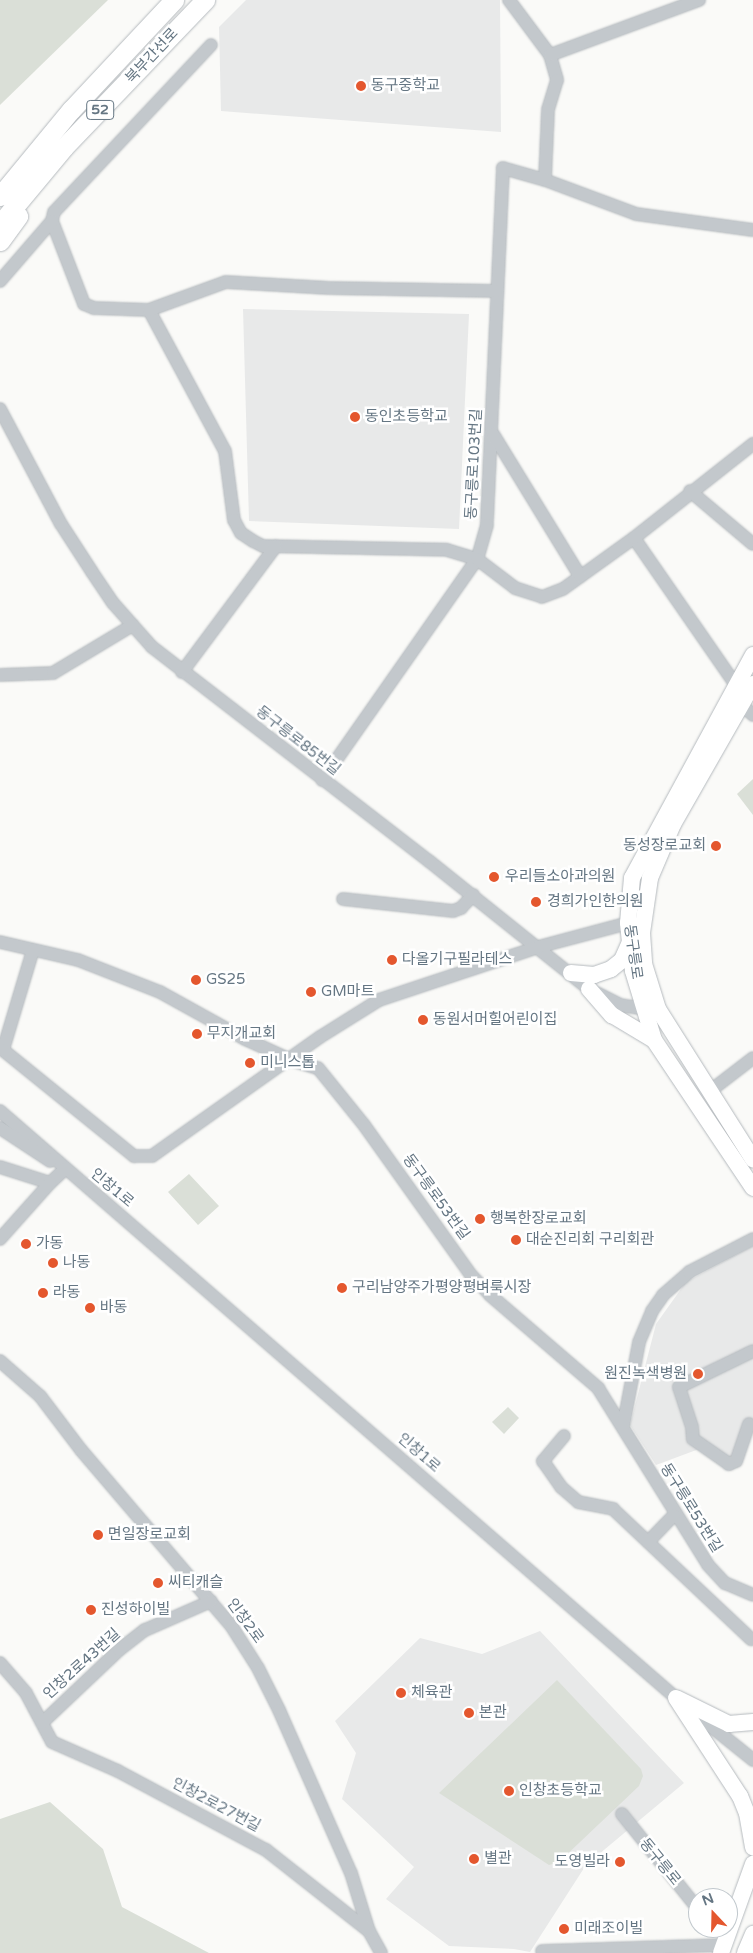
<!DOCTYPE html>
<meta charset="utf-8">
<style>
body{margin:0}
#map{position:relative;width:753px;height:1953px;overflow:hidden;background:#fafaf8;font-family:"Varela Round","Noto Sans KR",sans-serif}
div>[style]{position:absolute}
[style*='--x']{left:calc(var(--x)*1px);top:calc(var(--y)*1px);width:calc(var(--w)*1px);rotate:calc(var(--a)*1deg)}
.built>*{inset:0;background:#e8e9e9}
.green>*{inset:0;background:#dadfd7}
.roads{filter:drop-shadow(0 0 1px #b5babe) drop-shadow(0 0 1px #b5babe)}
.minor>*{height:12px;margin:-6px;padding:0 6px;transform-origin:6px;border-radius:6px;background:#c3c8cc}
.major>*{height:16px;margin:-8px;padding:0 8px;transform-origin:8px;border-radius:8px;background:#fff}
.highway>*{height:19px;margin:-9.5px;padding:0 9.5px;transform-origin:9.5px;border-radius:9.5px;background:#fff}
.dots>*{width:14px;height:14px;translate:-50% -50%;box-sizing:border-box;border:2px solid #fff;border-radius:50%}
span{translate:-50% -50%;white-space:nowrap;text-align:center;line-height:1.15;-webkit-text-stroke:5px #fff;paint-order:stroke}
.shield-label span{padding:1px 4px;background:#fff;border:1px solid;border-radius:4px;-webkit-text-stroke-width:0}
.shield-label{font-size:14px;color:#657683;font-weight:700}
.street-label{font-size:15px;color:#657683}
.poi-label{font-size:15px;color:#657683}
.left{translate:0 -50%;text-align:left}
.right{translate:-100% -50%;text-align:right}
.north{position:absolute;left:688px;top:1888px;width:50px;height:50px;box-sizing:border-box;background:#fff;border:1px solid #c1c8cd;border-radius:50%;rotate:339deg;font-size:14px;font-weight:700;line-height:20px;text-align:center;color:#657683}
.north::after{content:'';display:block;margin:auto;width:18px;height:22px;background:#e4572e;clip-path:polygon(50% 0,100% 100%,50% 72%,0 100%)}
</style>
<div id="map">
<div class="built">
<i style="clip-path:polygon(246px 0,500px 0,501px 132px,221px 111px,219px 27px)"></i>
<i style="clip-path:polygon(243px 309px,469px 314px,459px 529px,249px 521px)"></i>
<i style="clip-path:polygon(753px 1246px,753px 1425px,741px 1466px,730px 1471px,699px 1449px,656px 1465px,630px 1425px,656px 1324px,686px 1282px)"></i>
<i style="clip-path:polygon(540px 1631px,684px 1783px,586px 1865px,530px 1952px,514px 1949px,449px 1946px,386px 1899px,414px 1867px,342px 1799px,356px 1753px,335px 1721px,420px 1638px,482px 1654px)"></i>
</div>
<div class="green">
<i style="clip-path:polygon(0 0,108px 0,0 105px)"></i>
<i style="clip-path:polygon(753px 779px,753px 815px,737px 794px)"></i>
<i style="clip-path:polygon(189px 1174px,219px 1206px,198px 1225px,168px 1192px)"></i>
<i style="clip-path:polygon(508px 1407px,519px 1418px,504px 1434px,492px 1422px)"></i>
<i style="clip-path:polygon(557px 1680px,641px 1769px,643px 1776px,639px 1786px,559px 1862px,549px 1865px,439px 1793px)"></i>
<i style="clip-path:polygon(50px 1802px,103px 1849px,122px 1907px,209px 1953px,0 1953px,0 1819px)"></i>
</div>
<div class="roads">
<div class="minor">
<i style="--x:509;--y:0;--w:69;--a:53.3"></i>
<i style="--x:550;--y:55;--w:26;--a:74"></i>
<i style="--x:557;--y:80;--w:31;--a:107"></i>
<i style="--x:548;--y:110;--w:70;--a:92.5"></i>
<i style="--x:545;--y:180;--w:97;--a:20.5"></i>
<i style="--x:636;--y:214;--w:118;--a:7.8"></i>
<i style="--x:211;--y:45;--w:229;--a:133.2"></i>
<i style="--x:54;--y:212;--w:9;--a:103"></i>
<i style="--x:52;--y:221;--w:89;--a:68.9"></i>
<i style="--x:84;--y:304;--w:11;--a:22"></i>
<i style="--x:94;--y:308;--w:55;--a:2.1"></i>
<i style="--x:149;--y:310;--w:160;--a:61.7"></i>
<i style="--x:225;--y:451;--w:70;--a:82.6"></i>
<i style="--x:234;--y:520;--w:15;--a:62"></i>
<i style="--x:241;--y:533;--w:14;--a:34"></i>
<i style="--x:253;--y:541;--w:11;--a:27"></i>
<i style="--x:263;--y:546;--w:184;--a:1.2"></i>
<i style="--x:447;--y:550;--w:31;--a:17"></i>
<i style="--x:477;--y:559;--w:270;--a:125"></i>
<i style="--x:550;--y:55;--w:159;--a:-20.3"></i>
<i style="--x:545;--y:180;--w:44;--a:-164.1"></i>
<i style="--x:503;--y:168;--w:357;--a:92.6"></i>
<i style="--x:487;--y:525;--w:35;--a:106"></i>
<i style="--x:477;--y:559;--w:48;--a:37.3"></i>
<i style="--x:515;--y:588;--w:28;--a:18"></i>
<i style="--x:542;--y:597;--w:22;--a:-21"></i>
<i style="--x:563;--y:589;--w:87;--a:-35.7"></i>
<i style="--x:634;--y:538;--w:178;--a:55.3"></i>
<i style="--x:0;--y:281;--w:79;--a:-49.1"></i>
<i style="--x:149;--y:310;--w:82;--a:-20"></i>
<i style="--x:226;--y:282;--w:103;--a:3.3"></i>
<i style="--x:329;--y:288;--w:167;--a:1"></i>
<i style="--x:0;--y:409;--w:130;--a:62.1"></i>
<i style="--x:61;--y:524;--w:57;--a:57.1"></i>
<i style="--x:92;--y:572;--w:37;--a:56"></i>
<i style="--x:113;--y:603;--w:59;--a:48.4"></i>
<i style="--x:152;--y:647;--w:350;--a:37.7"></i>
<i style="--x:429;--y:861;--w:205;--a:38.7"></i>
<i style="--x:589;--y:989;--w:35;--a:27"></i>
<i style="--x:620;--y:1005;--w:31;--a:9"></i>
<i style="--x:493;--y:434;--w:167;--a:58.5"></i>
<i style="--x:690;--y:491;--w:82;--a:40.1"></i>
<i style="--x:634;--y:538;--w:152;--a:-38.3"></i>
<i style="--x:182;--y:672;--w:157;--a:-53.3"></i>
<i style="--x:0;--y:675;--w:53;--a:-2.2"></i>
<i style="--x:53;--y:673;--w:93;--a:-31"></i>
<i style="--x:742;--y:705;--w:15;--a:42"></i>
<i style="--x:343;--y:899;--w:111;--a:6.2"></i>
<i style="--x:453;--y:911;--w:9;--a:-21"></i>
<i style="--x:461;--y:908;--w:18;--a:-47"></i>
<i style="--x:0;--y:942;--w:80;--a:13"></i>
<i style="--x:78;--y:960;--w:88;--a:21.3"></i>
<i style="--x:160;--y:992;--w:97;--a:28.9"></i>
<i style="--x:245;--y:1039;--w:51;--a:24.5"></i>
<i style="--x:291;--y:1060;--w:28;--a:17"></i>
<i style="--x:318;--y:1068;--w:73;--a:51.1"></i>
<i style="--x:364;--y:1125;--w:184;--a:54.5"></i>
<i style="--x:471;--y:1275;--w:28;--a:46"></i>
<i style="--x:490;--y:1295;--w:143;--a:40.7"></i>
<i style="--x:598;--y:1388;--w:208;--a:58.1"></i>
<i style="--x:708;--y:1565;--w:25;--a:47"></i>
<i style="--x:725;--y:1583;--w:30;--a:23"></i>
<i style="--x:33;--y:950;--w:104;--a:106.7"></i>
<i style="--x:3;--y:1050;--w:169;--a:39"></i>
<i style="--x:134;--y:1156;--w:18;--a:0"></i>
<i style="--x:152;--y:1156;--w:206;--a:-35.3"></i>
<i style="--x:320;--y:1037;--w:70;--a:-32.1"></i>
<i style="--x:379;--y:1000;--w:168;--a:-18.4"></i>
<i style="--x:538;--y:947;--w:93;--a:-14.9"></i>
<i style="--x:710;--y:1091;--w:54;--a:-37.5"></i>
<i style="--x:0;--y:1111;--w:895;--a:40.97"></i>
<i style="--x:676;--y:1698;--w:99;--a:38.8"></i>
<i style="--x:0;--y:1128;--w:60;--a:33.4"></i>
<i style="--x:0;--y:1167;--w:52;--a:17.7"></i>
<i style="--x:50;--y:1183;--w:21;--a:-43"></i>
<i style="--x:0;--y:1239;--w:75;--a:-48.2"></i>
<i style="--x:0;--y:1361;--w:53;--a:41.2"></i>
<i style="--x:40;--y:1396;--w:68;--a:52.8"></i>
<i style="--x:81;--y:1450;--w:233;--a:49.5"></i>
<i style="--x:232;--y:1627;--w:49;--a:57.6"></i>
<i style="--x:258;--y:1668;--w:47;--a:63.4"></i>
<i style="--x:279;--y:1710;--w:178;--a:66.2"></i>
<i style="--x:351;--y:1873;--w:61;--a:72.8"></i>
<i style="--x:369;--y:1931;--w:25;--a:61"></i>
<i style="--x:749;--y:1424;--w:39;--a:109"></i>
<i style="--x:736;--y:1461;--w:8;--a:157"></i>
<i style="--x:729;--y:1464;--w:44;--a:-145.2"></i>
<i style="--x:693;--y:1439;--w:12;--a:-95"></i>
<i style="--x:692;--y:1427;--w:42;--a:-108"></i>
<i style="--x:679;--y:1387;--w:82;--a:-25.9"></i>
<i style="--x:623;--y:1427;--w:86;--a:-79.3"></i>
<i style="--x:639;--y:1342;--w:34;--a:-67"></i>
<i style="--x:652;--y:1311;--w:19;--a:-55"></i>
<i style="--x:663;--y:1295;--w:35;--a:-41"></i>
<i style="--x:689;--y:1272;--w:72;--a:-27.3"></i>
<i style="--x:564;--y:1436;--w:33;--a:130"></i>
<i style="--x:543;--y:1461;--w:32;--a:55"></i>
<i style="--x:561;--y:1487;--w:23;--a:41"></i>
<i style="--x:578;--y:1502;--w:36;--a:11"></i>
<i style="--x:613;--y:1509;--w:190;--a:43.3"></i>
<i style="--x:648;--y:1542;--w:37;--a:-46"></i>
<i style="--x:0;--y:1663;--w:40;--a:49"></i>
<i style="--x:26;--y:1693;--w:55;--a:62"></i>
<i style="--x:52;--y:1742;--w:72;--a:23.7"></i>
<i style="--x:118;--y:1771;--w:168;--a:28.1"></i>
<i style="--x:266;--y:1850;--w:131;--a:38.2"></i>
<i style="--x:42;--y:1723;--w:106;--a:-43.5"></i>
<i style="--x:119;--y:1650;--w:33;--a:-38"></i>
<i style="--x:145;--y:1630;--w:72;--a:-23.7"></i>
<i style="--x:622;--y:1814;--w:122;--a:51.3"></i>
<i style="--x:716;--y:1928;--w:15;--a:28"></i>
<i style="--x:542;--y:1951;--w:182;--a:-1.9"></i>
</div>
<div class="major">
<i style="--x:753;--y:655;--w:254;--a:118.5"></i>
<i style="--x:632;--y:878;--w:45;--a:95.1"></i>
<i style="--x:628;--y:923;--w:48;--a:84.1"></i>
<i style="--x:633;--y:971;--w:72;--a:73.1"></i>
<i style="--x:654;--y:1040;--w:178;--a:56.2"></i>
<i style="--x:753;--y:684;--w:161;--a:119.7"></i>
<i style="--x:673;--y:824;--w:59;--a:113.1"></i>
<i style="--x:650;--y:878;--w:56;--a:98.3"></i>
<i style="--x:642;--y:933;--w:31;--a:86"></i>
<i style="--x:644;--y:964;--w:47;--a:72.7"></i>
<i style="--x:658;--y:1009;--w:178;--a:57.7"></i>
<i style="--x:571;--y:973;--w:23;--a:5"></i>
<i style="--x:594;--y:975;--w:18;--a:-19"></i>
<i style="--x:611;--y:969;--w:14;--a:-39"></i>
<i style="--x:622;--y:960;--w:20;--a:-66"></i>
<i style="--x:589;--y:989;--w:35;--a:49"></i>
<i style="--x:612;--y:1015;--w:49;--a:30.8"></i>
<i style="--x:676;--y:1698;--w:117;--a:56.9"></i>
<i style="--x:740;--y:1796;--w:18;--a:68"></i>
<i style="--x:747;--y:1813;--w:35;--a:80"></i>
<i style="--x:678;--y:1699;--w:57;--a:26.1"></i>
<i style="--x:729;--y:1724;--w:24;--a:-5"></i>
<i style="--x:721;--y:1953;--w:95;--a:-70.2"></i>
<i style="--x:745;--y:1953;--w:21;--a:-67"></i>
</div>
<div class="highway">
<i style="--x:0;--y:196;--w:112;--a:-50.5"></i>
<i style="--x:71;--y:110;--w:151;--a:-46.9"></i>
<i style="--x:0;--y:224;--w:100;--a:-50.3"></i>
<i style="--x:64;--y:147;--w:204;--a:-46.2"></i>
<i style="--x:0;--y:241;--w:31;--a:-54"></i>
</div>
</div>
<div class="dots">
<i style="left:361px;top:86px;background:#e4572e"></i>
<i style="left:355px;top:417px;background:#e4572e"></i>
<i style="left:716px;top:846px;background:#e4572e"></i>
<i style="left:494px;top:877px;background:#e4572e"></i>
<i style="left:536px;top:902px;background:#e4572e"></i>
<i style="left:392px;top:960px;background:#e4572e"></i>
<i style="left:196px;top:980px;background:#e4572e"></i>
<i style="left:311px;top:992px;background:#e4572e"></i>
<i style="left:423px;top:1020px;background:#e4572e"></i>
<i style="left:197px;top:1034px;background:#e4572e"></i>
<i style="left:250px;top:1063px;background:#e4572e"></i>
<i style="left:480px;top:1219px;background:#e4572e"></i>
<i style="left:516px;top:1240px;background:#e4572e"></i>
<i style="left:26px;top:1244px;background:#e4572e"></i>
<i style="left:53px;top:1263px;background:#e4572e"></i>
<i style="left:342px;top:1288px;background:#e4572e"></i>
<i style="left:43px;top:1293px;background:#e4572e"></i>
<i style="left:90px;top:1308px;background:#e4572e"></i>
<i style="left:698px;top:1374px;background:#e4572e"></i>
<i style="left:98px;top:1535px;background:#e4572e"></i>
<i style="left:158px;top:1583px;background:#e4572e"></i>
<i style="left:91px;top:1610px;background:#e4572e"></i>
<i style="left:401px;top:1693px;background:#e4572e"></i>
<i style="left:469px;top:1713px;background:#e4572e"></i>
<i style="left:509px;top:1791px;background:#e4572e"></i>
<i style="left:474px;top:1859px;background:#e4572e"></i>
<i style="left:620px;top:1862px;background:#e4572e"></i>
<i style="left:564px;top:1929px;background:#e4572e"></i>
</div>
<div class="shield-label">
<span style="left:100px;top:110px">52</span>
</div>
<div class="street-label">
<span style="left:152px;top:56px;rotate:-47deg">북부간선로</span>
<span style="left:474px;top:464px;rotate:-87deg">동구릉로103번길</span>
<span style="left:298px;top:741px;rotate:38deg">동구릉로85번길</span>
<span style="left:633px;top:952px;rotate:82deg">동구릉로</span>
<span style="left:112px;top:1188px;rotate:40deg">인창1로</span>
<span style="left:436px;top:1197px;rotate:54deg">동구릉로53번길</span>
<span style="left:419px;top:1453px;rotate:41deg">인창1로</span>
<span style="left:691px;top:1508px;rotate:58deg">동구릉로53번길</span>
<span style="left:245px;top:1621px;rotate:54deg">인창2로</span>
<span style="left:82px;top:1664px;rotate:-42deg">인창2로43번길</span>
<span style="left:216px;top:1805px;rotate:28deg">인창2로27번길</span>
<span style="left:660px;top:1862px;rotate:51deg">동구릉로</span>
</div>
<div class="poi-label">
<span class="left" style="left:371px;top:86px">동구중학교</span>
<span class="left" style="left:365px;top:417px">동인초등학교</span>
<span class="right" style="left:706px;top:846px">동성장로교회</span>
<span class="left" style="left:505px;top:877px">우리들소아과의원</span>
<span class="left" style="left:547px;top:902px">경희가인한의원</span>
<span class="left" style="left:402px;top:960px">다올기구필라테스</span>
<span class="left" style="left:206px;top:980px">GS25</span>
<span class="left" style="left:321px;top:992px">GM마트</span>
<span class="left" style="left:433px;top:1020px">동원서머힐어린이집</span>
<span class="left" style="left:207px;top:1034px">무지개교회</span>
<span class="left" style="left:260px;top:1063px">미니스톱</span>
<span class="left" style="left:490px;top:1219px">행복한장로교회</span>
<span class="left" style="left:526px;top:1240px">대순진리회 구리회관</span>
<span class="left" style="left:36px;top:1244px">가동</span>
<span class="left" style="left:63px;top:1263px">나동</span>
<span class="left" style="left:352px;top:1288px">구리남양주가평양평벼룩시장</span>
<span class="left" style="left:53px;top:1293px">라동</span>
<span class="left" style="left:100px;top:1308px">바동</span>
<span class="right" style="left:687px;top:1374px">원진녹색병원</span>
<span class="left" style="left:108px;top:1535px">면일장로교회</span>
<span class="left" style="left:168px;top:1583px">씨티캐슬</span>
<span class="left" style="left:101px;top:1610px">진성하이빌</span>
<span class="left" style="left:411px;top:1693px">체육관</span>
<span class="left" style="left:479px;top:1713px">본관</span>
<span class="left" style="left:519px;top:1791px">인창초등학교</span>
<span class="left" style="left:484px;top:1859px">별관</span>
<span class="right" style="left:610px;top:1862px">도영빌라</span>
<span class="left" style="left:574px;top:1929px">미래조이빌</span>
</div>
<div class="north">N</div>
</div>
